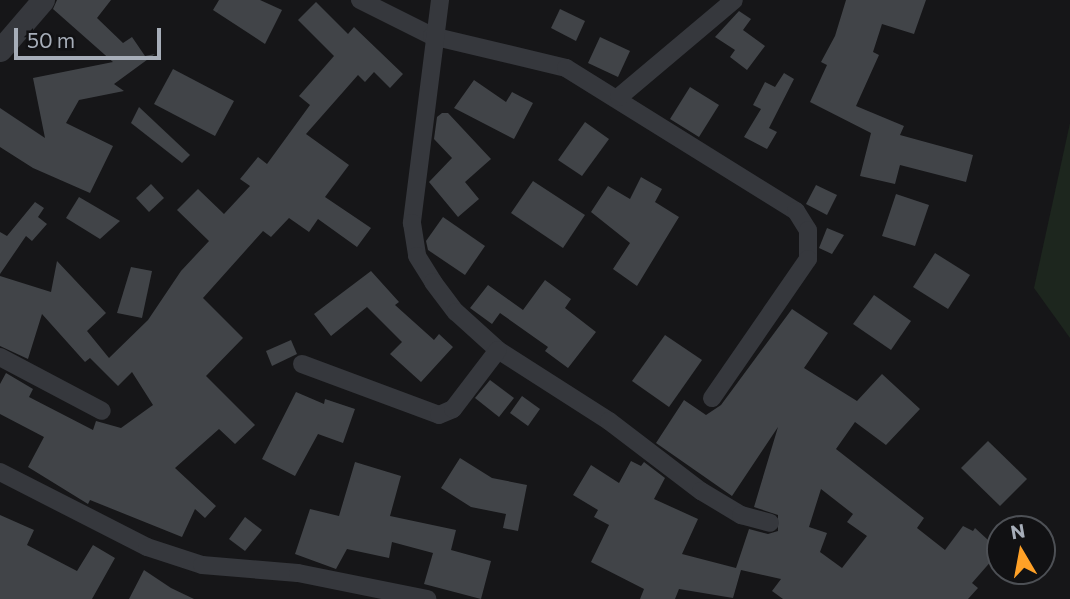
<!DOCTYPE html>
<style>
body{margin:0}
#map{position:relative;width:1070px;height:599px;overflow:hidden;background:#161618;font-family:Commissioner,sans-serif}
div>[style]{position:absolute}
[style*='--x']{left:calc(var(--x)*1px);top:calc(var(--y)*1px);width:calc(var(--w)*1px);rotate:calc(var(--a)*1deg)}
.green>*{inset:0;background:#1d261e}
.building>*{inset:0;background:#414448}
.minor>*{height:18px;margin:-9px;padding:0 9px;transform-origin:9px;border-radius:9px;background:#36383d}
.tertiary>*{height:23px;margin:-11.5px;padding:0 11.5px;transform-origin:11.5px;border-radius:11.5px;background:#36383d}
span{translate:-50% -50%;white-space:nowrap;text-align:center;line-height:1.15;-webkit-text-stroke:5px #111113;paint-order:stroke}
.north{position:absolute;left:986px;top:515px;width:70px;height:70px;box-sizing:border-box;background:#111113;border:2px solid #4d5055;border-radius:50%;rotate:350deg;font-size:19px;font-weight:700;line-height:28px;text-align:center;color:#a7aeb9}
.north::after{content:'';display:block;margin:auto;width:24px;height:32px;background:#ffa127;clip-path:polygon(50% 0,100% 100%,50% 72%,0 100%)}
.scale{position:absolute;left:14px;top:28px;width:147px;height:32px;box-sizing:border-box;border:4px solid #a7aeb9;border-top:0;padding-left:9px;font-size:21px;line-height:24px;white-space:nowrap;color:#a7aeb9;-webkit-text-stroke:5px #111113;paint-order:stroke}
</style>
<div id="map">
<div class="green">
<i style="clip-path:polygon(1070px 123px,1070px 338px,1034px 288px)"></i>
</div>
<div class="building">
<i style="clip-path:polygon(57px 0,111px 0,97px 18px,123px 43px,132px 37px,145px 56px,155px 54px,114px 84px,124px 91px,79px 100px,66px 123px,113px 146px,90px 193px,33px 168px,0 147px,0 108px,45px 138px,33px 78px,113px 62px,53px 9px)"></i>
<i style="clip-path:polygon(219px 0,260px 0,282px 10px,265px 44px,213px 10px)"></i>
<i style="clip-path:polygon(846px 0,926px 0,914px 34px,882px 24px,873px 52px,879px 55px,856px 106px,904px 126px,900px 135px,973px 155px,966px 182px,900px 165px,895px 184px,860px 176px,871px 133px,810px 102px,827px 65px,821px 62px,835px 36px)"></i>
<i style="clip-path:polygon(316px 2px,348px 34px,354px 27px,403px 74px,390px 88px,374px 72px,365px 82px,358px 75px,306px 134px,349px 165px,325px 197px,371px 228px,357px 247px,318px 219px,309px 232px,289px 218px,271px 237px,263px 231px,203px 298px,243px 338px,206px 376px,255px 425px,235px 444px,219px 429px,175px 468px,216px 506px,205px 518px,195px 509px,182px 537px,90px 500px,88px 504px,28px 467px,44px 437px,0 414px,0 384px,6px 373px,33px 389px,29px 397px,93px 430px,96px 421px,121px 428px,153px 405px,132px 372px,118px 386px,90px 358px,85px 362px,42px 314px,28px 359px,0 346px,0 276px,51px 292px,57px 261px,106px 313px,87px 331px,109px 358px,148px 320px,181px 271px,209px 241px,177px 210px,198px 189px,224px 214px,250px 186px,240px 179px,258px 157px,267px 164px,310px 105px,299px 96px,334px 56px,298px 20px)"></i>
<i style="clip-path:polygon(560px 9px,585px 21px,576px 41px,551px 28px)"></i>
<i style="clip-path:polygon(739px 11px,751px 19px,743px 30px,765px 46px,747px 70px,730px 57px,735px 50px,715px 37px)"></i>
<i style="clip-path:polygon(600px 37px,630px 51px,618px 77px,588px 63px)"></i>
<i style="clip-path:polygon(173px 69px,234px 101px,215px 136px,154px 104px)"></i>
<i style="clip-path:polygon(784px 73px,794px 79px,769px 128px,777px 132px,767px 149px,744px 137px,761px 109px,753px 105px,765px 82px,775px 87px)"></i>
<i style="clip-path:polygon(474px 80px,506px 102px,512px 92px,533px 103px,514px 139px,454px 108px)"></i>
<i style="clip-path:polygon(690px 87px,719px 105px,699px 137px,670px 119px)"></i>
<i style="clip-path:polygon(139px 107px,190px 155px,182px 163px,131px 123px)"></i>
<i style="clip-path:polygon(442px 113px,448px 113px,491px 159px,465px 182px,479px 199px,458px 217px,429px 182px,452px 158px,434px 139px,437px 117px)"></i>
<i style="clip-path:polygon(585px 122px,609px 139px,582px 176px,558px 160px)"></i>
<i style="clip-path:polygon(641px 177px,662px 189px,655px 202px,679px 217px,637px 286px,613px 269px,630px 243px,591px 212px,608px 186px,630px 199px)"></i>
<i style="clip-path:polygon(533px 181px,585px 215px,563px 248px,511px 213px)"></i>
<i style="clip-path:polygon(151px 184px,164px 198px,149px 212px,136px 198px)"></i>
<i style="clip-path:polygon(816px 185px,837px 195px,827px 215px,806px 204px)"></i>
<i style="clip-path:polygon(896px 194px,929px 205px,915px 246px,882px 236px)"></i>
<i style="clip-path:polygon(79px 197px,120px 221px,100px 239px,66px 218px)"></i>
<i style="clip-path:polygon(35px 202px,44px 208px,38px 217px,47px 224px,32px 241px,26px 236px,0 274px,0 232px,7px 236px)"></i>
<i style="clip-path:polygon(443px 217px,485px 246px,465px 275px,428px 250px,426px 241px)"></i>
<i style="clip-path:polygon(827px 228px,844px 235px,832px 254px,819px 248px)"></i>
<i style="clip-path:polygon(935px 253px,970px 275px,948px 309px,913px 287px)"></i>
<i style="clip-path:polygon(131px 267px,152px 271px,142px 318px,117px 313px)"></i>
<i style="clip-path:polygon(371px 271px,399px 302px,395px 305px,434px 340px,439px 334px,453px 347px,421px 382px,390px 354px,402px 342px,367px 307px,331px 336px,314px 314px)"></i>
<i style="clip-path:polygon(545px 280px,571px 299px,565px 308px,596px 332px,568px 368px,545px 351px,548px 347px,500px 313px,492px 324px,470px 308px,488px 285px,523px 310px)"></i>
<i style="clip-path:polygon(874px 295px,911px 321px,891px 350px,853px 324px)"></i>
<i style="clip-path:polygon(evenodd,792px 309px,828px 333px,804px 368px,857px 401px,882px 374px,920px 409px,886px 445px,855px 422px,836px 449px,924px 518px,917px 528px,945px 550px,963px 526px,973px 531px,975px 528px,1000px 551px,972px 583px,978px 588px,968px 599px,783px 599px,772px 591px,781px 579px,741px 570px,733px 598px,679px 589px,675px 599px,640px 599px,644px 589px,591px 562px,609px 525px,594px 517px,598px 510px,573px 495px,591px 465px,619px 483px,631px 461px,641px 466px,644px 462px,665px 478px,654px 499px,698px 519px,682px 554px,736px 568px,749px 529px,768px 534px,778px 531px,778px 515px,754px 507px,778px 427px,732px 496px,656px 443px,684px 400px,706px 415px,721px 405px,792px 309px,821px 489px,853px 514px,847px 522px,867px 536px,842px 568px,820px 552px,827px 533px,809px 527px,821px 489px)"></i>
<i style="clip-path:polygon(665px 335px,702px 360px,669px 407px,632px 381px)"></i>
<i style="clip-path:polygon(291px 340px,297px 354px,272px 366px,266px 351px)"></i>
<i style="clip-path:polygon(490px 380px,514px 398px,499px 417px,475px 398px)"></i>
<i style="clip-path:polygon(296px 392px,324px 404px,325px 399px,355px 409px,343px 443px,318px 434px,295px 476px,262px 459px)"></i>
<i style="clip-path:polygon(522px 396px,540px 409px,528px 426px,510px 413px)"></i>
<i style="clip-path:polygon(988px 441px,1027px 479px,1000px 506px,961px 468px)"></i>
<i style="clip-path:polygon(460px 458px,492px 478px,527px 485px,518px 531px,503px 528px,506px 514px,471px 507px,441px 488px)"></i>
<i style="clip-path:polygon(355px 462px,401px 476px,390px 516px,456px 530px,451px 550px,491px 561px,481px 599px,424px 584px,433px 553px,392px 542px,389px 558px,347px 549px,336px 569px,295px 554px,310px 509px,339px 516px)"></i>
<i style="clip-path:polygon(0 515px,34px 530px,27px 545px,77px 571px,93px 545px,115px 558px,92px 599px,0 599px)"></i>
<i style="clip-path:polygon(245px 517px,262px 530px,245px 551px,229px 539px)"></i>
<i style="clip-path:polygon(144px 570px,171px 588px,194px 599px,129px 599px)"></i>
</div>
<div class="minor">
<i style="--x:360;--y:0;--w:80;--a:26.6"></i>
<i style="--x:432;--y:36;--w:138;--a:13.4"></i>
<i style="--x:566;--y:68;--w:271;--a:31.9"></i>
<i style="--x:796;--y:211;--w:22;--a:58"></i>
<i style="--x:808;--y:230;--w:29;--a:90"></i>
<i style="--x:808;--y:259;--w:169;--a:124.6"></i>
<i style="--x:440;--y:0;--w:225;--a:97.2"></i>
<i style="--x:412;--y:223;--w:33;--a:81"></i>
<i style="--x:417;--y:256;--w:31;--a:58"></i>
<i style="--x:433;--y:282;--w:38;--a:53"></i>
<i style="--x:456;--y:312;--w:57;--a:42.1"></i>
<i style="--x:498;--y:350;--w:132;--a:32.6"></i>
<i style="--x:609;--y:421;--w:116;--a:37.3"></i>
<i style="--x:701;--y:491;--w:47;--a:31"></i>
<i style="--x:741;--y:515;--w:30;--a:15"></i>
<i style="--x:619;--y:97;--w:150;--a:-40.1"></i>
<i style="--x:0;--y:357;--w:115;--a:27.9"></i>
<i style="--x:302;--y:364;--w:146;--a:20.4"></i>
<i style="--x:439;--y:415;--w:15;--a:-23"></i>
<i style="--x:453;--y:409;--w:74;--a:-52.7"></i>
<i style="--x:0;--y:472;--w:165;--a:27"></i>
<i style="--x:147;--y:547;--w:58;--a:18.1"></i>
<i style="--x:202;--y:565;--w:96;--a:4.8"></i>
<i style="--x:298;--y:573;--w:132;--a:11.4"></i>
</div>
<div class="tertiary">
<i style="--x:0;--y:50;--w:66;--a:-49.3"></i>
</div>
<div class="north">N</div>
<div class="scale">50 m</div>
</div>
